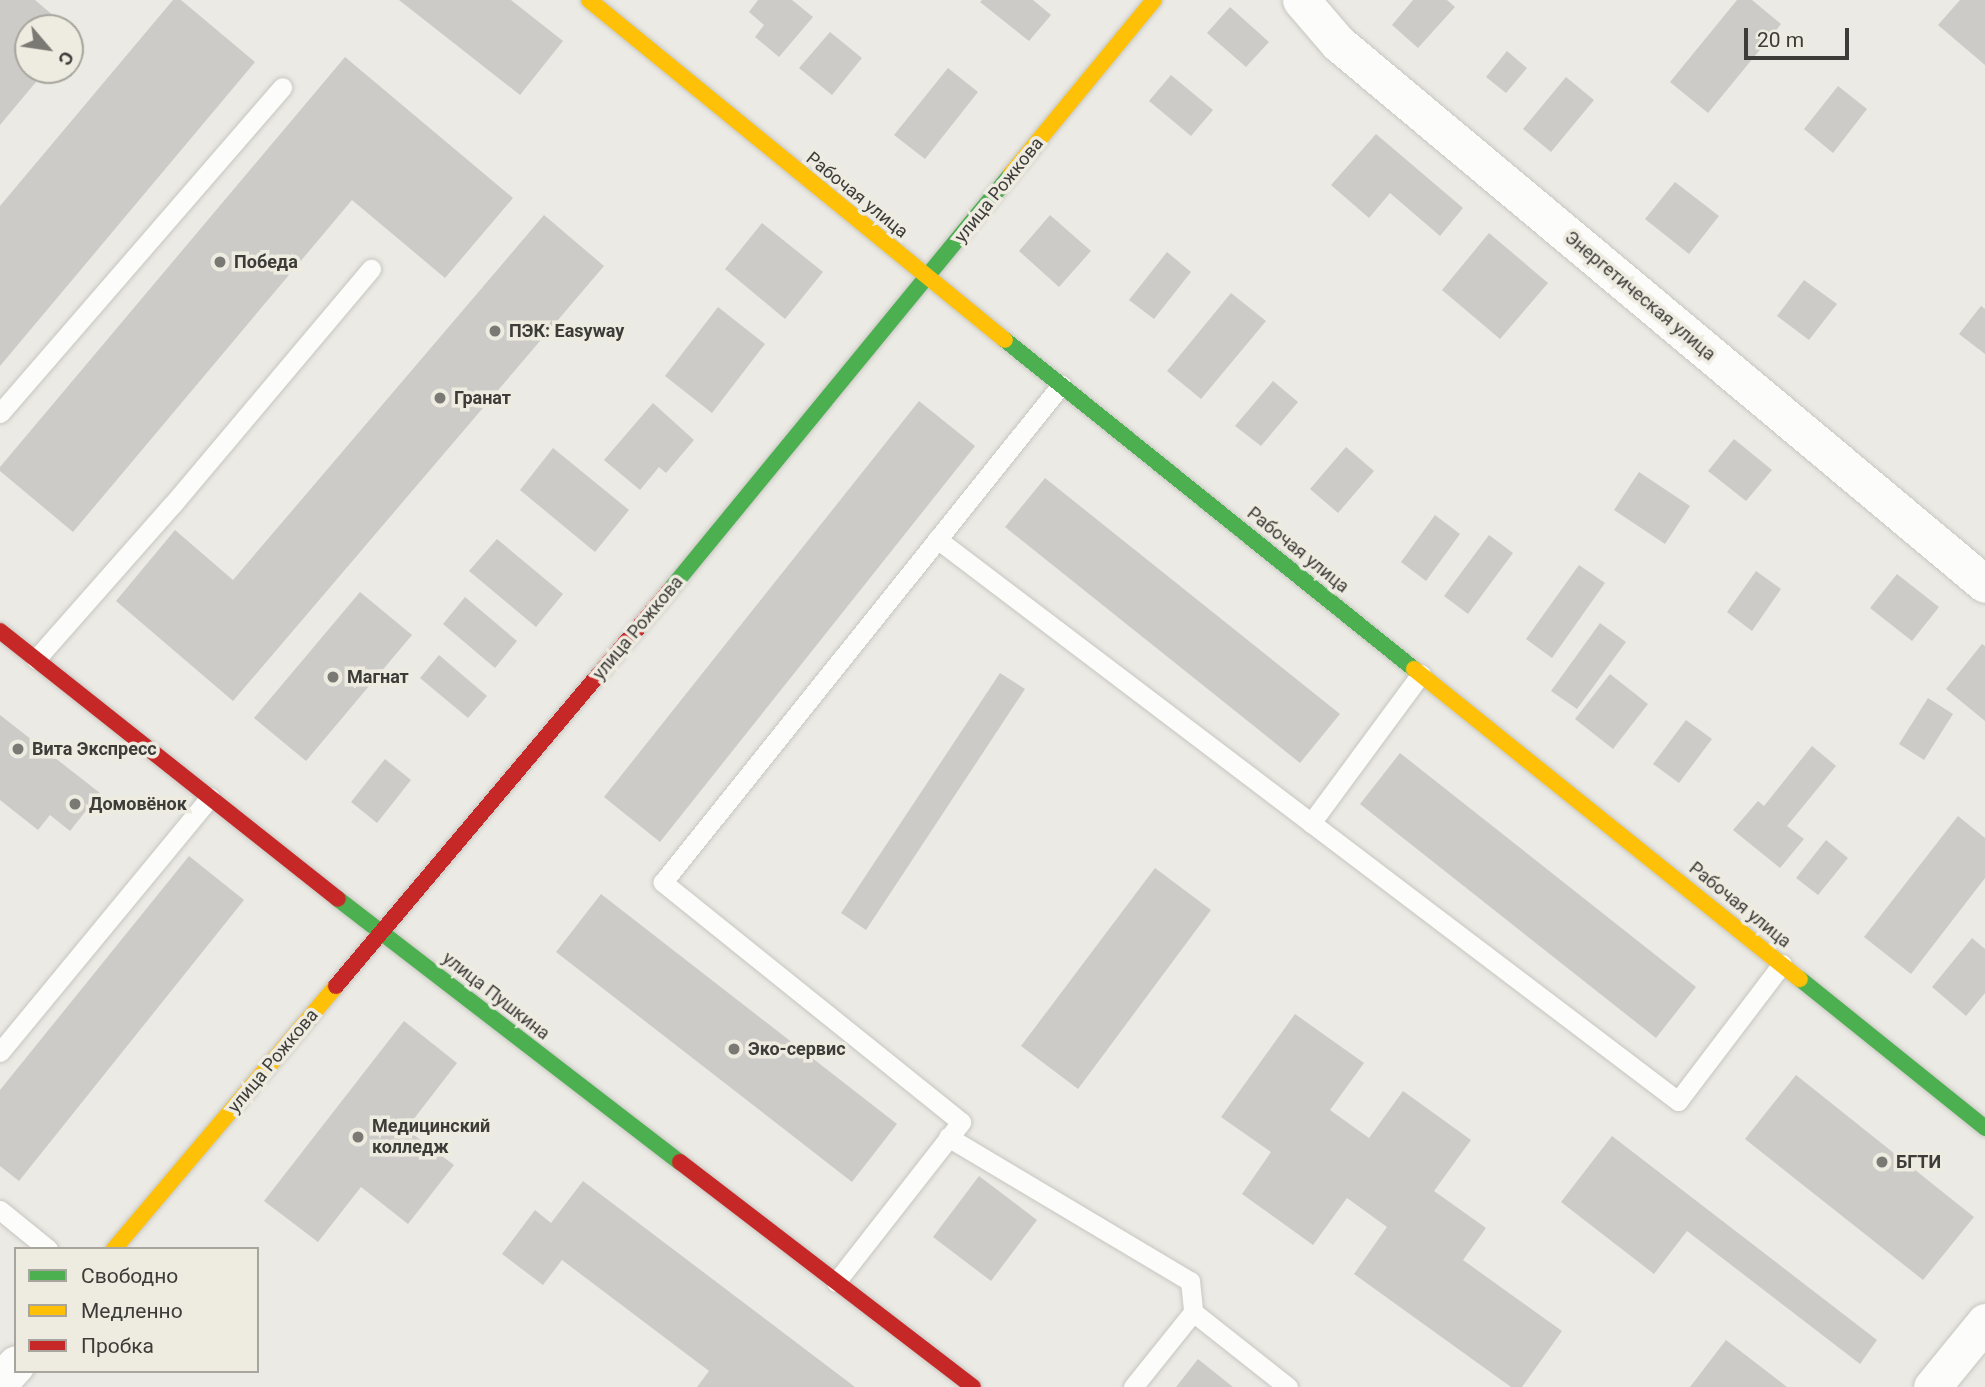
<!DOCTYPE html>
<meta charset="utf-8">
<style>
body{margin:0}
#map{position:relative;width:1985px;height:1387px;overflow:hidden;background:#ebeae4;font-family:Roboto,sans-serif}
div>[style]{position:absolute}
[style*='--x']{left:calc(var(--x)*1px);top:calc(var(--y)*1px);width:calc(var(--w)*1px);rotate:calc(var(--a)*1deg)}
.building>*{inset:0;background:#cdcbc7}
.roads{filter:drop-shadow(0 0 2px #c7c6c1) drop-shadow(0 0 2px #c7c6c1)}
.lane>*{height:19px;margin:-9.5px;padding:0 9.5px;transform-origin:9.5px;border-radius:9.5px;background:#fcfcfb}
.street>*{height:37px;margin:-18.5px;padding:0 18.5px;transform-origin:18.5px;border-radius:18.5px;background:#fcfcfb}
.fast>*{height:16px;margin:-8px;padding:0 8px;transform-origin:8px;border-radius:8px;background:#4caf50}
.slow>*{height:16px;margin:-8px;padding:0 8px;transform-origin:8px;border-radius:8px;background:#ffc107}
.jam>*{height:16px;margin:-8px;padding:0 8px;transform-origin:8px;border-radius:8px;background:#c62828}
.dots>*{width:19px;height:19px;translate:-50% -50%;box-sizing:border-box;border:4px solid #eeebe1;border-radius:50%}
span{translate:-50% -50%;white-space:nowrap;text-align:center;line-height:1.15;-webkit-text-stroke:7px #eeebe1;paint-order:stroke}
.street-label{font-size:18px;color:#3d3c38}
.poi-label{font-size:18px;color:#3d3c38;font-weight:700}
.left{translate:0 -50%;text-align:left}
.legend{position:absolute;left:14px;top:1247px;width:245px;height:126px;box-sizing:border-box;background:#eeebe1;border:2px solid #a7a59d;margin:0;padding:9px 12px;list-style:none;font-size:21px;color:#3d3c38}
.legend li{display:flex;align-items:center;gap:14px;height:35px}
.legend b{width:35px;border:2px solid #a7a59d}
.north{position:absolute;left:14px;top:14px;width:70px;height:70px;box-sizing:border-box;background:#eeebe1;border:2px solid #a7a59d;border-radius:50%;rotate:119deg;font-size:19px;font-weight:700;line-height:28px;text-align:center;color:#3d3c38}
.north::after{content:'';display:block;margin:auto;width:24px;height:32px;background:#7a7974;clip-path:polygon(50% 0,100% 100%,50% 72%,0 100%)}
.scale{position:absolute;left:1744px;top:28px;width:105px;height:32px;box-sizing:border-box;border:4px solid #3d3c38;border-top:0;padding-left:9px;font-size:21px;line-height:24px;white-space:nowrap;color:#3d3c38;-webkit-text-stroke:5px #eeebe1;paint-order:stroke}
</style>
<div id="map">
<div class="building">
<i style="clip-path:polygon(0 0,35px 0,68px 28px,28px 28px,28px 70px,46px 70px,0 125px)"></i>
<i style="clip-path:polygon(173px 0,181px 0,255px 62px,0 366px,0 206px)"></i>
<i style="clip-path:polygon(399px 0,511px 0,563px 41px,520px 95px)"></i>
<i style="clip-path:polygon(758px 0,792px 0,813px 17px,779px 57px,755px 37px,764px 25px,749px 12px)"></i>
<i style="clip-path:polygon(982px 0,1033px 0,1051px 15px,1029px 41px,980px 2px)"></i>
<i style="clip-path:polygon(1413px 0,1447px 0,1455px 7px,1418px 48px,1392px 25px)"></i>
<i style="clip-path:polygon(1737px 0,1752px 0,1781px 24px,1708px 113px,1670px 82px)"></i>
<i style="clip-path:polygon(1960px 0,1985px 0,1985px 65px,1938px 25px)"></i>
<i style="clip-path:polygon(1230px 7px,1269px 42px,1246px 67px,1207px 33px)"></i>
<i style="clip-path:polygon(830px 32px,862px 58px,832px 95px,799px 68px)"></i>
<i style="clip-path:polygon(1507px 51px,1527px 68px,1506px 93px,1486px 77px)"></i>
<i style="clip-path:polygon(345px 57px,513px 198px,445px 278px,352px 200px,73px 532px,0 471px,0 467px)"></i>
<i style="clip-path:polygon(948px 68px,978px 92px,925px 159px,894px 135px)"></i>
<i style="clip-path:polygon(1171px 75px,1213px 110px,1191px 136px,1149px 101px)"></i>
<i style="clip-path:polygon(1566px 77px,1594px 100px,1551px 152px,1523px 129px)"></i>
<i style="clip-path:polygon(1838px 86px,1867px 109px,1833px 153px,1804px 129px)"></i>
<i style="clip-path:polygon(1376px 134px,1463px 208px,1440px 236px,1390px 193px,1369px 218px,1331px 185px)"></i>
<i style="clip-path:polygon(1675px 182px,1719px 216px,1689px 254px,1645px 219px)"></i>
<i style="clip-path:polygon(544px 215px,604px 266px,233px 701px,116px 601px,175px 530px,233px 580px)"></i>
<i style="clip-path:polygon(1050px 215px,1091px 251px,1059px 287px,1019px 251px)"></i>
<i style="clip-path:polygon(762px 223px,823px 272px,785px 319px,725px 269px)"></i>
<i style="clip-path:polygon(1489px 233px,1548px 283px,1500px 339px,1442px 290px)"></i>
<i style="clip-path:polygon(1167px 252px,1191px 272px,1154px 319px,1129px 300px)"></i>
<i style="clip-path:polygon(1804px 280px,1837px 304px,1809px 340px,1777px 316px)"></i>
<i style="clip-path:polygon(1231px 293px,1266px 321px,1201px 399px,1167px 371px)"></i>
<i style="clip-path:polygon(1981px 306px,1985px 309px,1985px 354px,1959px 334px)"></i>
<i style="clip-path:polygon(718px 307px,765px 344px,712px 413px,665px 376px)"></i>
<i style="clip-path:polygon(1273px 381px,1298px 402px,1261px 446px,1235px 426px)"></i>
<i style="clip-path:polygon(919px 401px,975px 446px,660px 842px,604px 797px)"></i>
<i style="clip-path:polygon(653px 403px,694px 440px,666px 473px,659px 467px,640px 490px,604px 460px)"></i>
<i style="clip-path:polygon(1734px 439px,1772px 470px,1746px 501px,1708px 471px)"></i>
<i style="clip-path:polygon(1346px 447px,1374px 471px,1338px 513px,1310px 489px)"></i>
<i style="clip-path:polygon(553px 448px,629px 510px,595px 552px,520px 490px)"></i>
<i style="clip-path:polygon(1639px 472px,1690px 506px,1665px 544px,1614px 510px)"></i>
<i style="clip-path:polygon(1045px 478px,1340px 714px,1300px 763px,1005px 527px)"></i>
<i style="clip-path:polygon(1435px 515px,1460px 534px,1426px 581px,1401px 562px)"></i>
<i style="clip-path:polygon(1489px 535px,1513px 553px,1468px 614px,1444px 596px)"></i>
<i style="clip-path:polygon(497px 539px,563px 594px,536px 627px,469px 571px)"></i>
<i style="clip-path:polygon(1579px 565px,1605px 583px,1552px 658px,1526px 639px)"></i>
<i style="clip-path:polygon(1756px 571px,1781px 589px,1752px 631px,1727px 612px)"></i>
<i style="clip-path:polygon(1897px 574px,1939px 607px,1912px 641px,1870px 608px)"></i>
<i style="clip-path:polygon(360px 592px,412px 635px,306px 761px,254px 718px)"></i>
<i style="clip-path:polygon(465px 597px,517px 641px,495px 668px,443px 624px)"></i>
<i style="clip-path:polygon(1600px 623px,1626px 642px,1577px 709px,1551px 691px)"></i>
<i style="clip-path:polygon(1982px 644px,1985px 646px,1985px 721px,1946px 689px)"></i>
<i style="clip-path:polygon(439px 655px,487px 696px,468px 718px,420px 678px)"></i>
<i style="clip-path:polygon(1000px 673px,1025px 689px,866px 930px,841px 913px)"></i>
<i style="clip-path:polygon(1610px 674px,1648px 704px,1613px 749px,1575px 719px)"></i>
<i style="clip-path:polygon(1928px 698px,1953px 714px,1924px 760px,1899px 744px)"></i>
<i style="clip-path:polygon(0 715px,100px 793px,70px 831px,50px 815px,38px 830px,0 800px)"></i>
<i style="clip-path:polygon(1686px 720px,1712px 739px,1679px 783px,1653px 764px)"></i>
<i style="clip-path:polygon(1812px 746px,1836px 766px,1787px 826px,1804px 839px,1780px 868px,1733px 830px,1758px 801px,1764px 806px)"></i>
<i style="clip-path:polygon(1400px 753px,1696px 987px,1656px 1038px,1360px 804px)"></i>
<i style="clip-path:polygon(385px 759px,411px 780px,377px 823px,351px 802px)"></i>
<i style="clip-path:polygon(1958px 816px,1985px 838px,1985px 878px,1911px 974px,1864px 937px)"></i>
<i style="clip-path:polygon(1826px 840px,1848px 858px,1818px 895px,1796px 878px)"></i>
<i style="clip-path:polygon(189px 856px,244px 900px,19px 1181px,0 1166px,0 1090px)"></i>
<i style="clip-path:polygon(1155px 868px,1211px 910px,1078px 1089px,1021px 1046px)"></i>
<i style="clip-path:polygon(601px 894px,897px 1124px,852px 1182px,556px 952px)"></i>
<i style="clip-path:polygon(1972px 938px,1985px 949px,1985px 993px,1966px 1016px,1932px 987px)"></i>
<i style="clip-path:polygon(1295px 1014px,1364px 1063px,1330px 1110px,1369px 1138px,1403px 1091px,1471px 1140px,1434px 1191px,1486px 1228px,1463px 1260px,1562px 1331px,1522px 1387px,1511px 1387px,1354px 1274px,1387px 1227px,1347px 1198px,1313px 1245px,1242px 1194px,1271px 1152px,1221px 1117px)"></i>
<i style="clip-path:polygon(404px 1021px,457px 1063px,406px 1129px,454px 1165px,408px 1224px,361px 1187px,318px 1242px,264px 1201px)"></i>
<i style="clip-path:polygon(1796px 1075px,1974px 1217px,1923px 1280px,1745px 1139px)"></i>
<i style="clip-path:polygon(1612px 1136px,1877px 1340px,1860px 1364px,1687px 1231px,1654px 1274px,1561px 1202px)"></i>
<i style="clip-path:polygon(979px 1176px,1037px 1220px,991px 1281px,933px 1237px)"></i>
<i style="clip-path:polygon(583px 1181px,855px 1387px,697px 1387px,709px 1371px,562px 1260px,543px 1285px,502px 1254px,535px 1210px,551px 1223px)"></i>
<i style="clip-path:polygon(1726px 1340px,1787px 1387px,1690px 1387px)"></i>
<i style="clip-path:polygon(1198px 1359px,1233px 1387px,1176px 1387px)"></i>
</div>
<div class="roads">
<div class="lane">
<i style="--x:0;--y:413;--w:431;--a:-49.1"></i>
<i style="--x:937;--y:539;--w:930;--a:37.18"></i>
<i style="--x:1678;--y:1101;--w:172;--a:-52.8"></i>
<i style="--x:36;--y:659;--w:205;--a:-48.6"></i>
<i style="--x:172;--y:505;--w:309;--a:-49.9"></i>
<i style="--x:1311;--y:823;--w:185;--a:-53.6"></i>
<i style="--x:0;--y:1052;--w:330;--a:-50.5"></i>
<i style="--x:948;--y:1137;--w:282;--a:30.8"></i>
<i style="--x:1190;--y:1281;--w:31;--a:84"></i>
<i style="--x:0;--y:1210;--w:62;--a:39.1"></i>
<i style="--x:836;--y:1282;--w:203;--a:-52"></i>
<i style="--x:961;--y:1122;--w:383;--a:-141.2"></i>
<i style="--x:663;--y:882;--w:637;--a:-51.31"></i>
<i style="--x:1133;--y:1387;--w:96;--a:-51.3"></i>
<i style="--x:1193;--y:1312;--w:121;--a:38.3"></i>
</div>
<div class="street">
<i style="--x:1301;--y:0;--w:57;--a:49.3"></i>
<i style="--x:1338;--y:43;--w:843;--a:39.9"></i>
<i style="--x:0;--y:1382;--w:24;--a:-48"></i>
<i style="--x:1932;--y:1387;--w:84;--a:-50.8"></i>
</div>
<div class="fast">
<i style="--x:1005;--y:340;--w:525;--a:38.81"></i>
<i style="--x:669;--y:591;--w:539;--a:-50.64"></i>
<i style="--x:338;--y:899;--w:431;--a:37.6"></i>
<i style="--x:1800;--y:979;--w:238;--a:38.8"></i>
</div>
<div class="slow">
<i style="--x:589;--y:0;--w:537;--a:39.26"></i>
<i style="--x:1011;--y:174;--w:225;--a:-50.6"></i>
<i style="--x:1414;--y:669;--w:495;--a:38.8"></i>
<i style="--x:114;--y:1249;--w:344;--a:-49.8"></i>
</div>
<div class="jam">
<i style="--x:0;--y:631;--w:431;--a:38.4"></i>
<i style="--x:336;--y:986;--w:517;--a:-49.87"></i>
<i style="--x:680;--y:1162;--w:369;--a:37.5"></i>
</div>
</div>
<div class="dots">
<i style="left:220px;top:262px;background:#7a7974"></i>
<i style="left:495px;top:331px;background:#7a7974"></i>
<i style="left:440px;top:398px;background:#7a7974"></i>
<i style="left:333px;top:677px;background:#7a7974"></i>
<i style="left:18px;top:749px;background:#7a7974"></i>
<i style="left:75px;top:804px;background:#7a7974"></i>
<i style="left:734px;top:1049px;background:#7a7974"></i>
<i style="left:358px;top:1137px;background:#7a7974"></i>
<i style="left:1882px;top:1162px;background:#7a7974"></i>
</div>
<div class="street-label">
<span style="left:999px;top:190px;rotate:-51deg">улица Рожкова</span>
<span style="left:857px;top:195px;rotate:39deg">Рабочая улица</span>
<span style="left:1640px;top:296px;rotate:40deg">Энергетическая улица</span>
<span style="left:1298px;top:550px;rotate:39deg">Рабочая улица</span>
<span style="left:638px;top:628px;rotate:-50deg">улица Рожкова</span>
<span style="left:1740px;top:905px;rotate:39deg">Рабочая улица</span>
<span style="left:496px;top:996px;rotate:38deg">улица Пушкина</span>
<span style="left:273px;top:1061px;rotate:-50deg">улица Рожкова</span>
</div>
<div class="poi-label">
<span class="left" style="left:234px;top:262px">Победа</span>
<span class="left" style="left:509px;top:331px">ПЭК: Easyway</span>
<span class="left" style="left:454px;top:398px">Гранат</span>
<span class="left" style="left:347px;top:677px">Магнат</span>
<span class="left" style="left:32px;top:749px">Вита Экспресс</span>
<span class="left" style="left:89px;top:804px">Домовёнок</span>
<span class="left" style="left:748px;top:1049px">Эко-сервис</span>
<span class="left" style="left:372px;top:1137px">Медицинский<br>колледж</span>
<span class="left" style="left:1896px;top:1162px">БГТИ</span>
</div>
<ul class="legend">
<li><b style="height:9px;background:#4caf50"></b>Свободно</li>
<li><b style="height:9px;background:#ffc107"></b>Медленно</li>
<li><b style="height:9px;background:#c62828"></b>Пробка</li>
</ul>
<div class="north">С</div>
<div class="scale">20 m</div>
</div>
